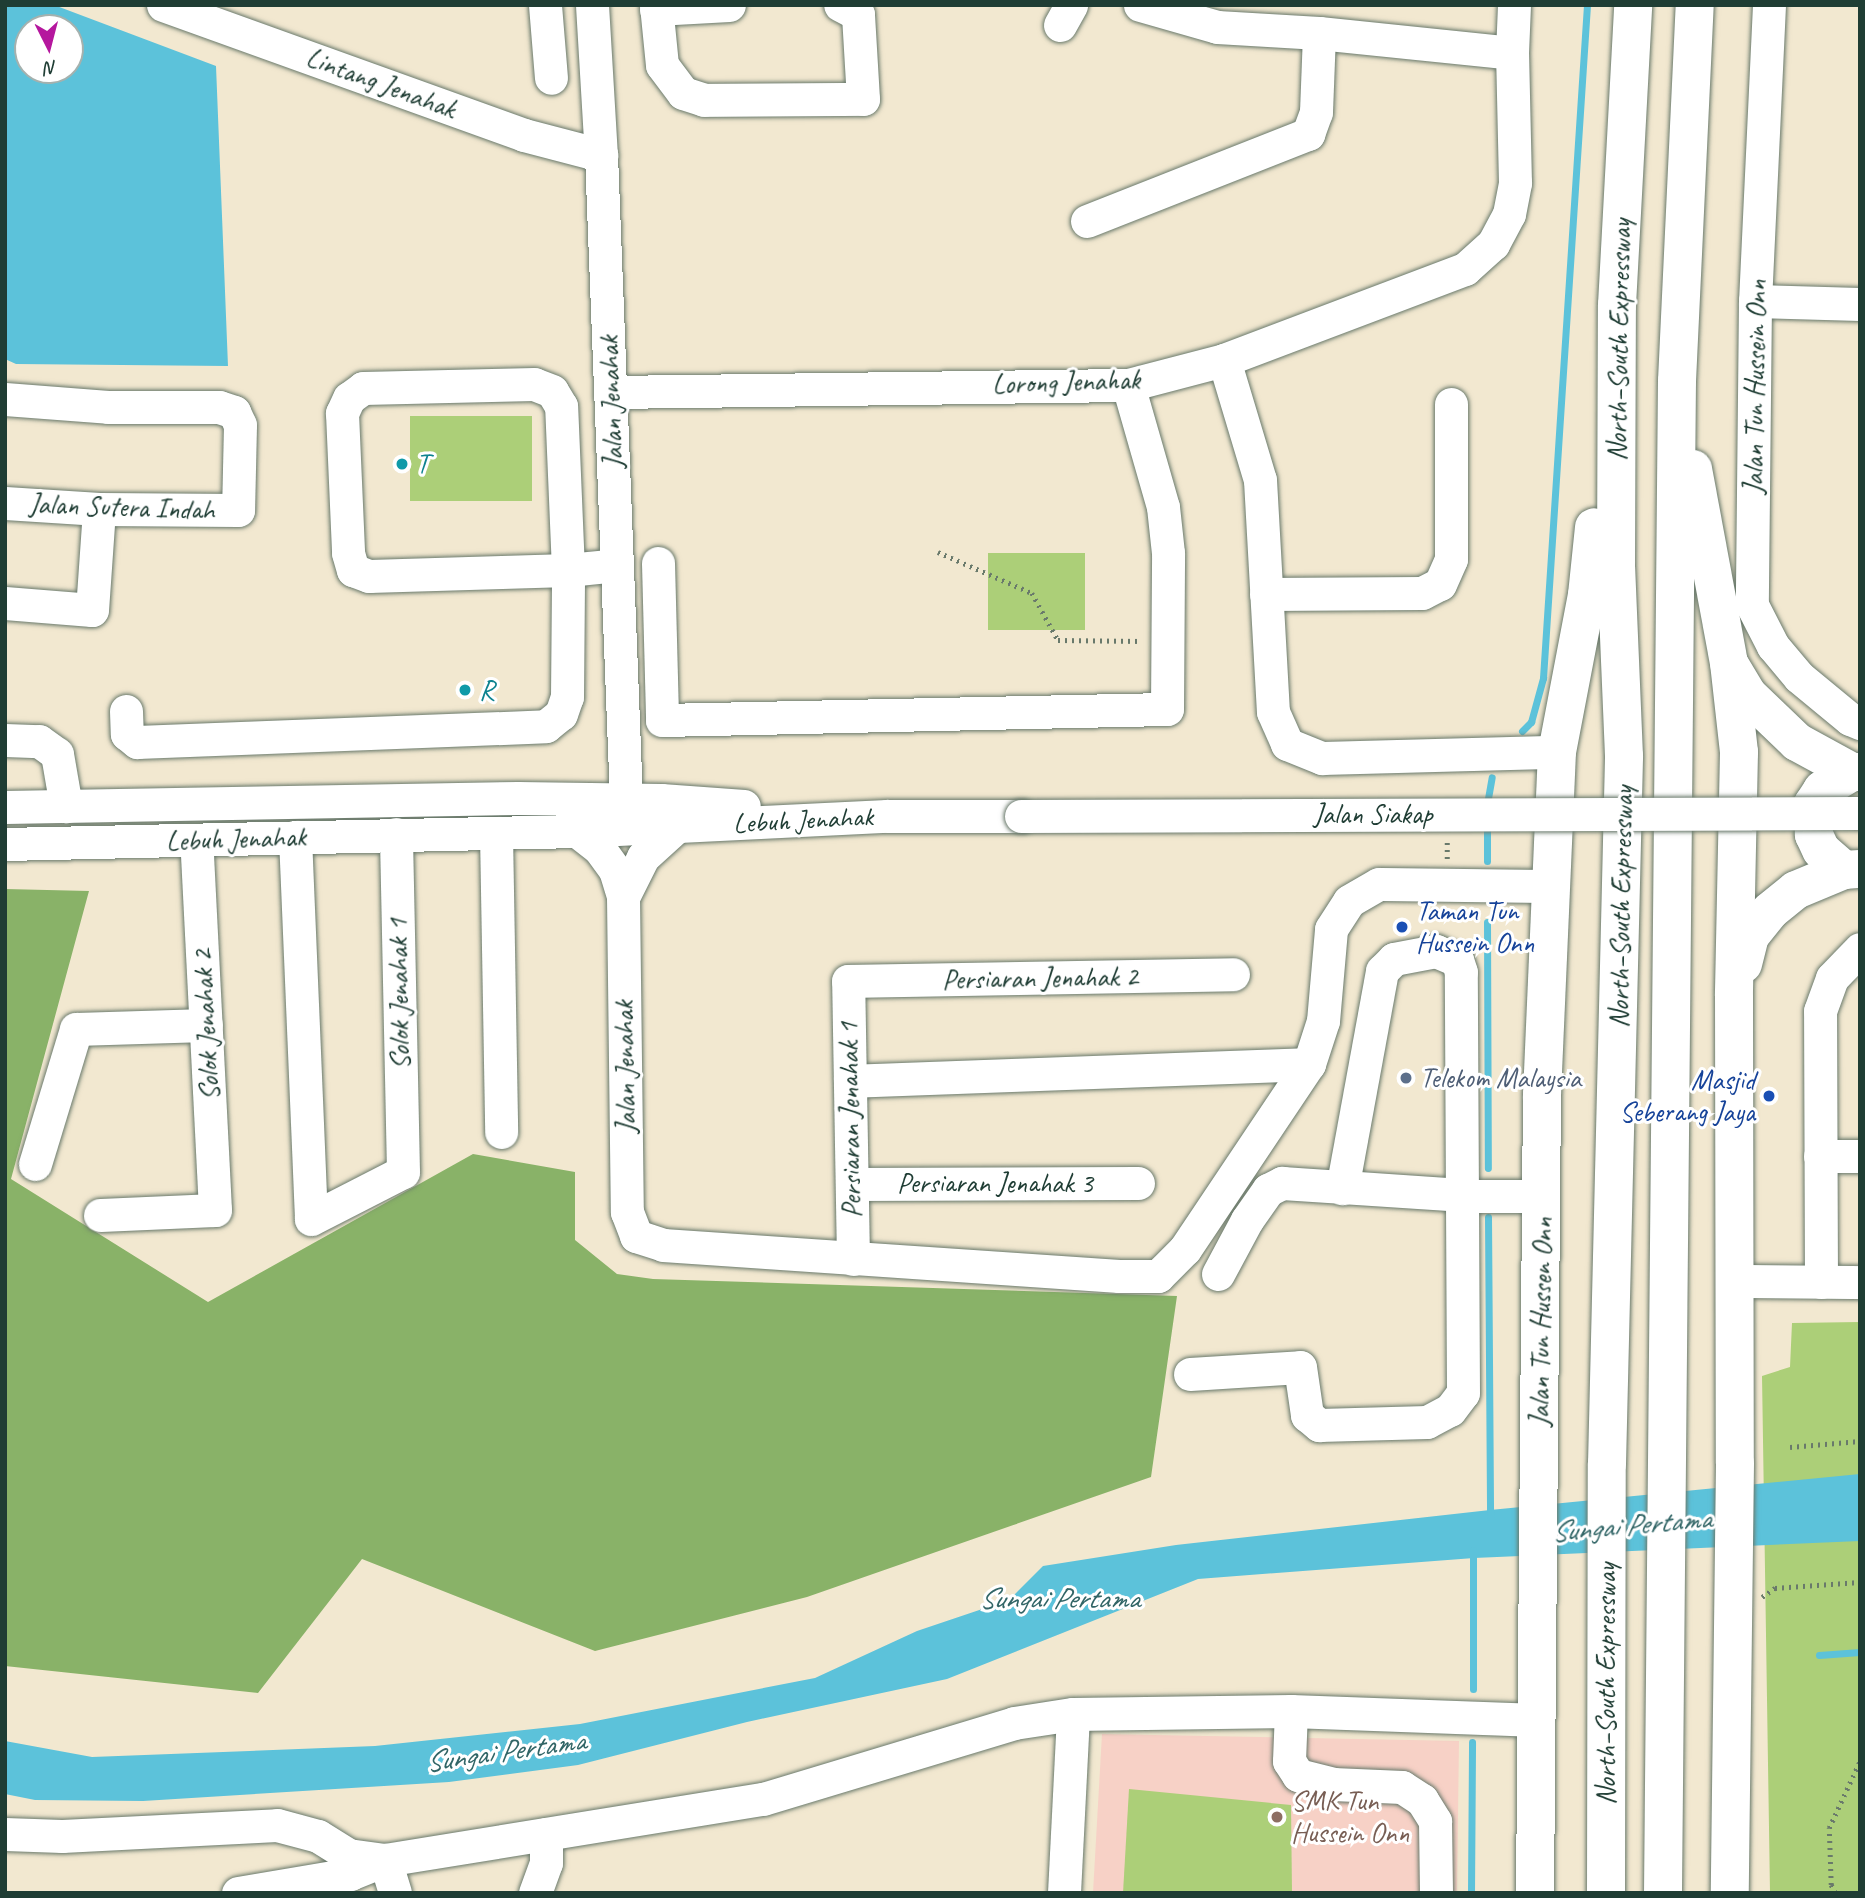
<!DOCTYPE html>
<meta charset="utf-8">
<style>
body{margin:0}
#map{position:relative;width:1865px;height:1898px;overflow:hidden;background:#f2e8d0;font-family:Caveat,sans-serif}
div>[style]{position:absolute}
[style*='--x']{left:calc(var(--x)*1px);top:calc(var(--y)*1px);width:calc(var(--w)*1px);rotate:calc(var(--a)*1deg)}
.built>*{inset:0;background:#f7d1c6}
.green>*{inset:0;background:#accf78}
.forest>*{inset:0;background:#89b268}
.water>*{inset:0;background:#5cc2da}
.stream>*{height:7px;margin:-3.5px;padding:0 3.5px;transform-origin:3.5px;border-radius:3.5px;background:#5cc2da}
.path>*{height:4.5px;margin-top:-2.25px;transform-origin:0;background:repeating-linear-gradient(90deg,#69796b 0 2px,transparent 0 7px)}
.roads{filter:drop-shadow(0 0 2px #69796b) drop-shadow(0 0 2px #69796b)}
.minor>*{height:33px;margin:-16.5px;padding:0 16.5px;transform-origin:16.5px;border-radius:16.5px;background:#fff}
.major>*{height:38px;margin:-19px;padding:0 19px;transform-origin:19px;border-radius:19px;background:#fff}
.highway>*{height:38px;margin:-19px;padding:0 19px;transform-origin:19px;border-radius:19px;background:#fff}
.bridges{filter:drop-shadow(0 0 2px #69796b) drop-shadow(0 0 2px #69796b)}
.minor-bridge>*{height:33px;margin:-16.5px;padding:0 16.5px;transform-origin:16.5px;border-radius:16.5px;background:#fff}
.dots>*{width:19px;height:19px;translate:-50% -50%;box-sizing:border-box;border:4px solid #fff;border-radius:50%}
span{translate:-50% -50%;white-space:nowrap;text-align:center;line-height:1.15;-webkit-text-stroke:6px #fff;paint-order:stroke}
.street-label{font-size:28px;color:#1f3d34}
.culture-label{font-size:28px;color:#0d838f}
.left{translate:0 -50%;text-align:left}
.transit-label{font-size:28px;color:#164399}
.right{translate:-100% -50%;text-align:right}
.service-label{font-size:28px;color:#4e5e75}
.education-label{font-size:28px;color:#785e54}
.water-label{font-size:30px;color:#316566;font-style:italic}
.frame{position:absolute;inset:0;border:7px solid #1f3d34;pointer-events:none}
.north{position:absolute;left:14px;top:14px;width:70px;height:70px;box-sizing:border-box;background:#fff;border:2px solid #a5b1ae;border-radius:50%;rotate:174deg;font-size:19px;font-weight:700;line-height:28px;text-align:center;color:#1f3d34}
.north::after{content:'';display:block;margin:auto;width:24px;height:32px;background:#b5179e;clip-path:polygon(50% 0,100% 100%,50% 72%,0 100%)}
</style>
<div id="map">
<div class="built">
<i style="clip-path:polygon(1102px 1734px,1459px 1741px,1457px 1893px,1093px 1893px)"></i>
</div>
<div class="green">
<i style="clip-path:polygon(410px 416px,532px 416px,532px 501px,410px 501px)"></i>
<i style="clip-path:polygon(988px 553px,1085px 553px,1085px 630px,988px 630px)"></i>
<i style="clip-path:polygon(1860px 1322px,1860px 1893px,1770px 1893px,1762px 1376px,1790px 1367px,1792px 1323px)"></i>
<i style="clip-path:polygon(1129px 1789px,1291px 1805px,1292px 1893px,1123px 1893px)"></i>
</div>
<div class="forest">
<i style="clip-path:polygon(5px 889px,89px 891px,11px 1179px,208px 1302px,473px 1154px,575px 1172px,575px 1240px,617px 1274px,653px 1279px,1177px 1296px,1151px 1477px,807px 1597px,595px 1651px,362px 1559px,258px 1693px,5px 1666px)"></i>
</div>
<div class="water">
<i style="clip-path:polygon(evenodd,5px 5px,54px 5px,216px 66px,228px 366px,16px 364px,5px 359px,5px 5px,28px 28px,70px 28px,70px 70px,28px 70px,28px 28px)"></i>
<i style="clip-path:polygon(1860px 1474px,1860px 1541px,1474px 1558px,1198px 1579px,947px 1679px,747px 1722px,578px 1765px,449px 1782px,143px 1801px,35px 1800px,5px 1794px,5px 1741px,92px 1757px,375px 1746px,580px 1724px,815px 1678px,917px 1631px,1009px 1600px,1043px 1566px,1176px 1545px,1490px 1510px)"></i>
</div>
<div class="stream">
<i style="--x:1522;--y:731;--w:13;--a:-45"></i>
<i style="--x:1531;--y:722;--w:46;--a:-74.7"></i>
<i style="--x:1543;--y:678;--w:674;--a:-86.26"></i>
<i style="--x:1487;--y:804;--w:27;--a:-80"></i>
<i style="--x:1487;--y:823;--w:38;--a:90"></i>
<i style="--x:1487;--y:922;--w:246;--a:89.8"></i>
<i style="--x:1488;--y:1217;--w:300;--a:89.6"></i>
<i style="--x:1819;--y:1655;--w:41;--a:-4.2"></i>
<i style="--x:1473;--y:1689;--w:139;--a:-90"></i>
<i style="--x:1471;--y:1893;--w:151;--a:-89.6"></i>
</div>
<div class="path">
<i style="--x:938;--y:552;--w:103;--a:23.6"></i>
<i style="--x:1032;--y:593;--w:54;--a:61"></i>
<i style="--x:1058;--y:640;--w:84;--a:0.7"></i>
<i style="--x:1447;--y:859;--w:19;--a:-90"></i>
<i style="--x:1790;--y:1447;--w:70;--a:-4.9"></i>
<i style="--x:1762;--y:1597;--w:16;--a:-35"></i>
<i style="--x:1775;--y:1588;--w:85;--a:-4"></i>
<i style="--x:1835;--y:1893;--w:9;--a:-117"></i>
<i style="--x:1831;--y:1885;--w:57;--a:-92"></i>
<i style="--x:1829;--y:1828;--w:74;--a:-65.2"></i>
</div>
<div class="roads">
<div class="minor">
<i style="--x:163;--y:5;--w:384;--a:19.8"></i>
<i style="--x:524;--y:135;--w:80;--a:14.6"></i>
<i style="--x:545;--y:5;--w:73;--a:85.3"></i>
<i style="--x:592;--y:5;--w:150;--a:86.6"></i>
<i style="--x:601;--y:155;--w:644;--a:87.78"></i>
<i style="--x:656;--y:5;--w:60;--a:84.3"></i>
<i style="--x:662;--y:65;--w:35;--a:53"></i>
<i style="--x:683;--y:93;--w:22;--a:18"></i>
<i style="--x:704;--y:100;--w:159;--a:-0.4"></i>
<i style="--x:863;--y:99;--w:85;--a:-93.4"></i>
<i style="--x:858;--y:14;--w:20;--a:-153"></i>
<i style="--x:1140;--y:5;--w:80;--a:15.9"></i>
<i style="--x:1217;--y:27;--w:102;--a:3.4"></i>
<i style="--x:1319;--y:33;--w:194;--a:5.9"></i>
<i style="--x:1769;--y:5;--w:296;--a:92.7"></i>
<i style="--x:1755;--y:301;--w:304;--a:90.6"></i>
<i style="--x:1752;--y:605;--w:46;--a:62.9"></i>
<i style="--x:1773;--y:646;--w:40;--a:50"></i>
<i style="--x:1799;--y:677;--w:66;--a:39.5"></i>
<i style="--x:1850;--y:719;--w:11;--a:22"></i>
<i style="--x:656;--y:9;--w:73;--a:-3.1"></i>
<i style="--x:1060;--y:25;--w:23;--a:-61"></i>
<i style="--x:1087;--y:221;--w:238;--a:-21.5"></i>
<i style="--x:1308;--y:134;--w:23;--a:-70"></i>
<i style="--x:1316;--y:112;--w:79;--a:-87.8"></i>
<i style="--x:1755;--y:301;--w:105;--a:1.6"></i>
<i style="--x:1224;--y:360;--w:125;--a:73.3"></i>
<i style="--x:1260;--y:480;--w:232;--a:86.8"></i>
<i style="--x:1273;--y:712;--w:35;--a:66"></i>
<i style="--x:1287;--y:744;--w:38;--a:22"></i>
<i style="--x:1322;--y:758;--w:235;--a:-1.5"></i>
<i style="--x:611;--y:392;--w:517;--a:-0.78"></i>
<i style="--x:1128;--y:385;--w:99;--a:-14.6"></i>
<i style="--x:1224;--y:360;--w:258;--a:-20.7"></i>
<i style="--x:1465;--y:269;--w:38;--a:-42"></i>
<i style="--x:1493;--y:244;--w:34;--a:-62"></i>
<i style="--x:1509;--y:214;--w:32;--a:-79"></i>
<i style="--x:1515;--y:183;--w:130;--a:-91.3"></i>
<i style="--x:1512;--y:53;--w:48;--a:-87.6"></i>
<i style="--x:5;--y:399;--w:103;--a:4.4"></i>
<i style="--x:108;--y:407;--w:111;--a:0"></i>
<i style="--x:219;--y:407;--w:16;--a:18"></i>
<i style="--x:234;--y:412;--w:14;--a:65"></i>
<i style="--x:240;--y:425;--w:85;--a:91.3"></i>
<i style="--x:238;--y:510;--w:139;--a:-179.6"></i>
<i style="--x:99;--y:509;--w:94;--a:-176.3"></i>
<i style="--x:658;--y:563;--w:157;--a:88.5"></i>
<i style="--x:662;--y:720;--w:505;--a:-1.25"></i>
<i style="--x:1167;--y:709;--w:156;--a:-89.6"></i>
<i style="--x:1168;--y:553;--w:46;--a:-96.2"></i>
<i style="--x:1163;--y:507;--w:127;--a:-106"></i>
<i style="--x:1266;--y:594;--w:156;--a:-0.4"></i>
<i style="--x:1422;--y:593;--w:20;--a:-27"></i>
<i style="--x:1440;--y:584;--w:27;--a:-66"></i>
<i style="--x:1451;--y:559;--w:155;--a:-90"></i>
<i style="--x:5;--y:603;--w:87;--a:4.6"></i>
<i style="--x:92;--y:610;--w:101;--a:-86"></i>
<i style="--x:126;--y:711;--w:23;--a:88"></i>
<i style="--x:127;--y:734;--w:13;--a:39"></i>
<i style="--x:137;--y:742;--w:409;--a:-2.2"></i>
<i style="--x:546;--y:726;--w:19;--a:-39"></i>
<i style="--x:561;--y:714;--w:18;--a:-71"></i>
<i style="--x:567;--y:697;--w:127;--a:-89.5"></i>
<i style="--x:568;--y:570;--w:164;--a:-92.4"></i>
<i style="--x:561;--y:406;--w:17;--a:-121"></i>
<i style="--x:552;--y:391;--w:19;--a:-159"></i>
<i style="--x:534;--y:384;--w:171;--a:178.7"></i>
<i style="--x:363;--y:388;--w:17;--a:144"></i>
<i style="--x:349;--y:398;--w:17;--a:115"></i>
<i style="--x:342;--y:413;--w:140;--a:87.5"></i>
<i style="--x:348;--y:553;--w:18;--a:74"></i>
<i style="--x:353;--y:570;--w:17;--a:21"></i>
<i style="--x:369;--y:576;--w:199;--a:-1.7"></i>
<i style="--x:568;--y:570;--w:49;--a:-5.8"></i>
<i style="--x:5;--y:740;--w:34;--a:2"></i>
<i style="--x:39;--y:741;--w:22;--a:36"></i>
<i style="--x:57;--y:754;--w:53;--a:80.2"></i>
<i style="--x:5;--y:807;--w:513;--a:-1.01"></i>
<i style="--x:518;--y:798;--w:143;--a:0.8"></i>
<i style="--x:661;--y:800;--w:83;--a:4.1"></i>
<i style="--x:577;--y:831;--w:28;--a:38"></i>
<i style="--x:599;--y:848;--w:27;--a:54"></i>
<i style="--x:615;--y:870;--w:28;--a:73"></i>
<i style="--x:623;--y:897;--w:315;--a:89.3"></i>
<i style="--x:627;--y:1212;--w:26;--a:69"></i>
<i style="--x:636;--y:1236;--w:28;--a:18"></i>
<i style="--x:663;--y:1245;--w:457;--a:3.9"></i>
<i style="--x:1119;--y:1276;--w:39;--a:0"></i>
<i style="--x:1158;--y:1276;--w:38;--a:-45"></i>
<i style="--x:1185;--y:1249;--w:223;--a:-56.2"></i>
<i style="--x:1309;--y:1064;--w:45;--a:-72"></i>
<i style="--x:1323;--y:1021;--w:92;--a:-85"></i>
<i style="--x:1331;--y:929;--w:33;--a:-57"></i>
<i style="--x:1349;--y:901;--w:34;--a:-30"></i>
<i style="--x:1379;--y:884;--w:170;--a:0.7"></i>
<i style="--x:496;--y:833;--w:299;--a:89"></i>
<i style="--x:295;--y:837;--w:382;--a:87.6"></i>
<i style="--x:311;--y:1219;--w:103;--a:-27.1"></i>
<i style="--x:403;--y:1172;--w:338;--a:-91.2"></i>
<i style="--x:5;--y:844;--w:572;--a:-1.3"></i>
<i style="--x:577;--y:831;--w:310;--a:-2.8"></i>
<i style="--x:887;--y:816;--w:134;--a:0"></i>
<i style="--x:623;--y:897;--w:45;--a:-63.4"></i>
<i style="--x:643;--y:857;--w:45;--a:-42.3"></i>
<i style="--x:850;--y:1081;--w:459;--a:-2.1"></i>
<i style="--x:1820;--y:1156;--w:40;--a:0"></i>
<i style="--x:35;--y:1164;--w:141;--a:-73.1"></i>
<i style="--x:76;--y:1029;--w:130;--a:-1.8"></i>
<i style="--x:852;--y:1184;--w:286;--a:-0.2"></i>
<i style="--x:100;--y:1215;--w:115;--a:-2.5"></i>
<i style="--x:215;--y:1210;--w:370;--a:-92.9"></i>
<i style="--x:853;--y:1259;--w:278;--a:-91"></i>
<i style="--x:848;--y:981;--w:385;--a:-1"></i>
<i style="--x:1218;--y:1274;--w:61;--a:-61.8"></i>
<i style="--x:1247;--y:1220;--w:37;--a:-55"></i>
<i style="--x:1268;--y:1190;--w:16;--a:-27"></i>
<i style="--x:1282;--y:1183;--w:194;--a:3.8"></i>
<i style="--x:1476;--y:1196;--w:66;--a:0"></i>
<i style="--x:1736;--y:1281;--w:124;--a:0.5"></i>
<i style="--x:1821;--y:1282;--w:271;--a:-90.2"></i>
<i style="--x:1820;--y:1011;--w:35;--a:-70"></i>
<i style="--x:1832;--y:978;--w:40;--a:-46"></i>
<i style="--x:1190;--y:1374;--w:110;--a:-3.6"></i>
<i style="--x:1300;--y:1367;--w:49;--a:81.7"></i>
<i style="--x:1307;--y:1415;--w:16;--a:40"></i>
<i style="--x:1319;--y:1425;--w:108;--a:-1.6"></i>
<i style="--x:1427;--y:1422;--w:26;--a:-28"></i>
<i style="--x:1450;--y:1410;--w:21;--a:-53"></i>
<i style="--x:1463;--y:1393;--w:421;--a:-90.3"></i>
<i style="--x:1461;--y:972;--w:13;--a:-108"></i>
<i style="--x:1457;--y:960;--w:23;--a:-157"></i>
<i style="--x:1436;--y:951;--w:43;--a:169.2"></i>
<i style="--x:1394;--y:959;--w:17;--a:135"></i>
<i style="--x:1382;--y:971;--w:221;--a:100.4"></i>
<i style="--x:1291;--y:1711;--w:50;--a:92.3"></i>
<i style="--x:1289;--y:1761;--w:17;--a:57"></i>
<i style="--x:1298;--y:1775;--w:36;--a:14"></i>
<i style="--x:1333;--y:1784;--w:69;--a:2.5"></i>
<i style="--x:1402;--y:1787;--w:24;--a:33"></i>
<i style="--x:1422;--y:1800;--w:25;--a:58"></i>
<i style="--x:1435;--y:1821;--w:72;--a:89.2"></i>
<i style="--x:5;--y:1834;--w:57;--a:2"></i>
<i style="--x:62;--y:1836;--w:215;--a:-2.9"></i>
<i style="--x:277;--y:1825;--w:42;--a:15"></i>
<i style="--x:318;--y:1836;--w:36;--a:32"></i>
<i style="--x:348;--y:1855;--w:37;--a:8"></i>
<i style="--x:385;--y:1860;--w:383;--a:-9.2"></i>
<i style="--x:763;--y:1799;--w:262;--a:-16.8"></i>
<i style="--x:1014;--y:1723;--w:60;--a:-8.7"></i>
<i style="--x:1073;--y:1714;--w:218;--a:-0.8"></i>
<i style="--x:1291;--y:1711;--w:247;--a:2.1"></i>
<i style="--x:238;--y:1893;--w:114;--a:-9.6"></i>
<i style="--x:350;--y:1874;--w:38;--a:-22"></i>
<i style="--x:385;--y:1860;--w:34;--a:73"></i>
<i style="--x:535;--y:1893;--w:32;--a:-70"></i>
<i style="--x:546;--y:1863;--w:29;--a:-90"></i>
<i style="--x:1064;--y:1893;--w:179;--a:-87.1"></i>
</div>
<div class="major">
<i style="--x:1729;--y:663;--w:90;--a:83.6"></i>
<i style="--x:1739;--y:752;--w:244;--a:91.2"></i>
<i style="--x:1734;--y:996;--w:467;--a:89.9"></i>
<i style="--x:1735;--y:1463;--w:430;--a:90.7"></i>
<i style="--x:1730;--y:665;--w:35;--a:59"></i>
<i style="--x:1748;--y:695;--w:68;--a:43.8"></i>
<i style="--x:1797;--y:742;--w:63;--a:28.6"></i>
<i style="--x:1852;--y:772;--w:8;--a:0"></i>
<i style="--x:1844;--y:870;--w:30;--a:-139"></i>
<i style="--x:1821;--y:850;--w:17;--a:-115"></i>
<i style="--x:1814;--y:835;--w:31;--a:-92"></i>
<i style="--x:1813;--y:804;--w:17;--a:-57"></i>
<i style="--x:1822;--y:790;--w:35;--a:-31"></i>
<i style="--x:1743;--y:964;--w:29;--a:-76"></i>
<i style="--x:1750;--y:936;--w:32;--a:-51"></i>
<i style="--x:1770;--y:911;--w:33;--a:-39"></i>
<i style="--x:1796;--y:890;--w:52;--a:-22.6"></i>
<i style="--x:1844;--y:870;--w:16;--a:-4"></i>
<i style="--x:1535;--y:1893;--w:798;--a:-89.5"></i>
<i style="--x:1542;--y:1095;--w:343;--a:-87.5"></i>
</div>
<div class="highway">
<i style="--x:1693;--y:469;--w:197;--a:79.5"></i>
<i style="--x:1557;--y:752;--w:160;--a:-79.2"></i>
<i style="--x:1587;--y:595;--w:68;--a:-84.1"></i>
<i style="--x:1606;--y:1893;--w:429;--a:-89.9"></i>
<i style="--x:1607;--y:1464;--w:708;--a:-88.62"></i>
<i style="--x:1624;--y:756;--w:188;--a:-92.4"></i>
<i style="--x:1616;--y:568;--w:263;--a:-89.8"></i>
<i style="--x:1617;--y:305;--w:300;--a:-86.9"></i>
<i style="--x:1663;--y:1893;--w:1512;--a:-89.47"></i>
<i style="--x:1677;--y:381;--w:376;--a:-87.3"></i>
</div>
</div>
<div class="bridges">
<div class="minor-bridge">
<i style="--x:1021;--y:816;--w:839;--a:-0.2"></i>
</div>
</div>
<div class="dots">
<i style="left:402px;top:464px;background:#0f9aa8"></i>
<i style="left:465px;top:690px;background:#0f9aa8"></i>
<i style="left:1402px;top:927px;background:#1a4fb4"></i>
<i style="left:1406px;top:1078px;background:#5c6f8a"></i>
<i style="left:1769px;top:1096px;background:#1a4fb4"></i>
<i style="left:1277px;top:1817px;background:#8d6e63"></i>
</div>
<div class="street-label">
<span style="left:381px;top:83px;rotate:20deg">Lintang Jenahak</span>
<span style="left:1619px;top:340px;rotate:-89deg">North–South Expressway</span>
<span style="left:1066px;top:382px;rotate:-2deg">Lorong Jenahak</span>
<span style="left:1755px;top:387px;rotate:-89deg">Jalan Tun Hussein Onn</span>
<span style="left:611px;top:402px;rotate:-92deg">Jalan Jenahak</span>
<span style="left:122px;top:507px;rotate:2deg">Jalan Sutera Indah</span>
<span style="left:1373px;top:814px">Jalan Siakap</span>
<span style="left:803px;top:820px;rotate:-3deg">Lebuh Jenahak</span>
<span style="left:236px;top:839px;rotate:-2deg">Lebuh Jenahak</span>
<span style="left:1621px;top:907px;rotate:-89deg">North–South Expressway</span>
<span style="left:1040px;top:978px;rotate:-1deg">Persiaran Jenahak 2</span>
<span style="left:399px;top:994px;rotate:-91deg">Solok Jenahak 1</span>
<span style="left:206px;top:1025px;rotate:-93deg">Solok Jenahak 2</span>
<span style="left:625px;top:1067px;rotate:-91deg">Jalan Jenahak</span>
<span style="left:850px;top:1120px;rotate:-91deg">Persiaran Jenahak 1</span>
<span style="left:995px;top:1183px">Persiaran Jenahak 3</span>
<span style="left:1541px;top:1322px;rotate:-89deg">Jalan Tun Hussen Onn</span>
<span style="left:1606px;top:1684px;rotate:-90deg">North–South Expressway</span>
</div>
<div class="culture-label">
<span class="left" style="left:416px;top:464px">T</span>
<span class="left" style="left:479px;top:690px">R</span>
</div>
<div class="transit-label">
<span class="left" style="left:1416px;top:927px">Taman Tun<br>Hussein Onn</span>
<span class="right" style="left:1755px;top:1096px">Masjid<br>Seberang Jaya</span>
</div>
<div class="service-label">
<span class="left" style="left:1420px;top:1078px">Telekom Malaysia</span>
</div>
<div class="education-label">
<span class="left" style="left:1291px;top:1817px">SMK Tun<br>Hussein Onn</span>
</div>
<div class="water-label">
<span style="left:1631px;top:1525px;rotate:-5deg">Sungai Pertama</span>
<span style="left:1059px;top:1598px">Sungai Pertama</span>
<span style="left:505px;top:1751px;rotate:-8deg">Sungai Pertama</span>
</div>
<div class="frame"></div>
<div class="north">N</div>
</div>
